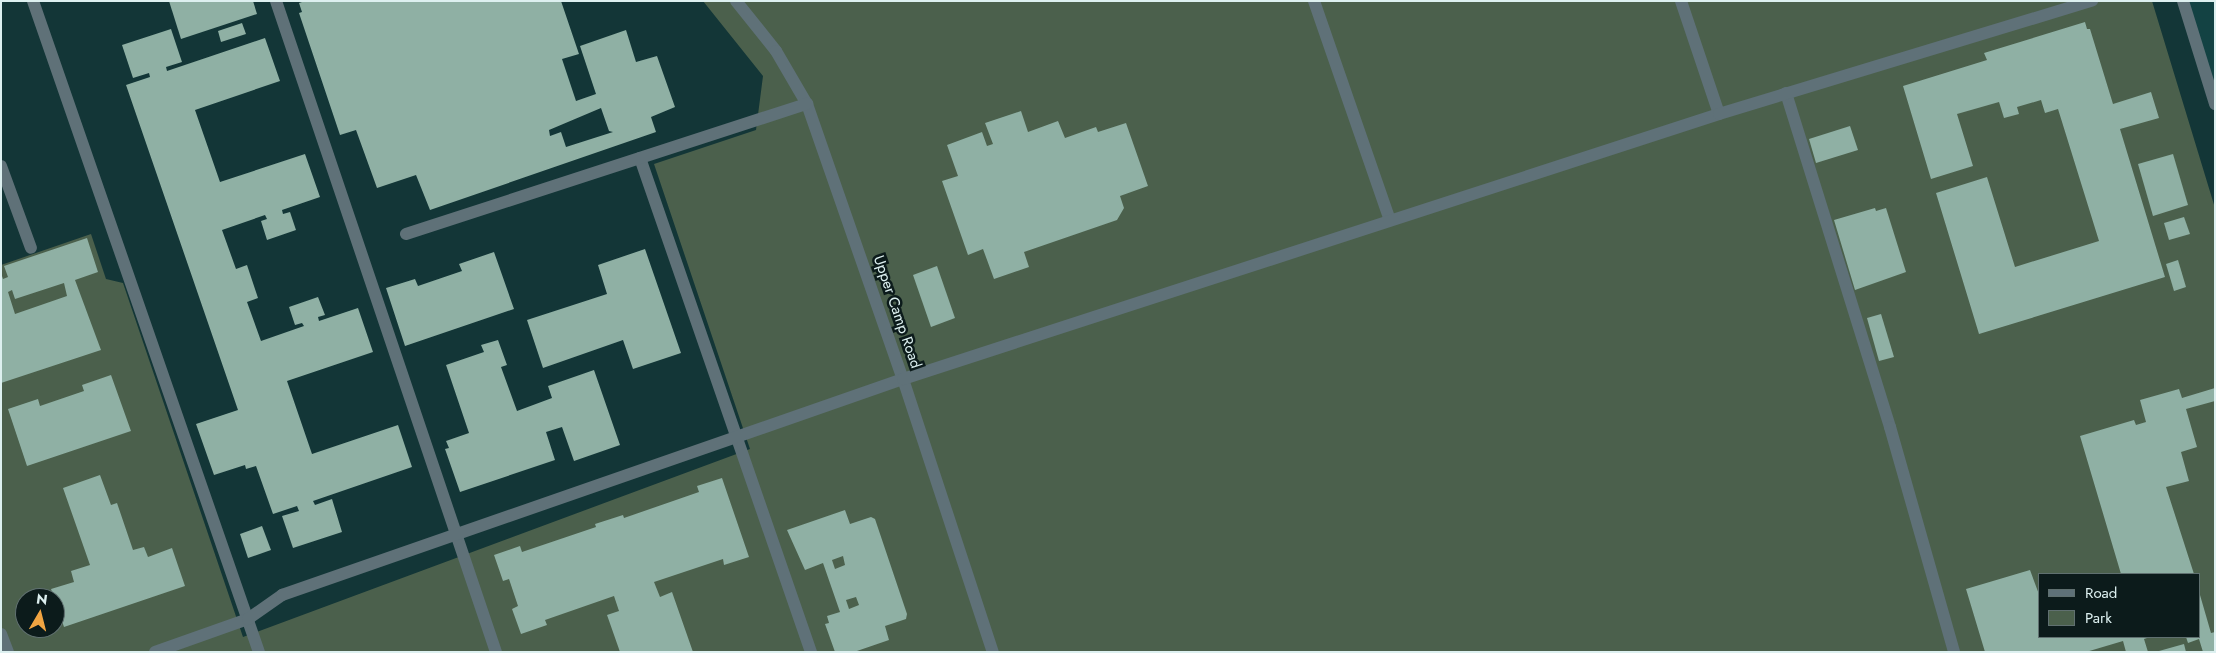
<!DOCTYPE html>
<style>
body{margin:0}
#map{position:relative;width:2216px;height:653px;overflow:hidden;background:#133637;font-family:Jost,sans-serif}
div>[style]{position:absolute}
[style*='--x']{left:calc(var(--x)*1px);top:calc(var(--y)*1px);width:calc(var(--w)*1px);rotate:calc(var(--a)*1deg)}
.built>*{inset:0;background:#134243}
.green>*{inset:0;background:#4b604c}
.building>*{inset:0;background:#8fb0a4}
.service>*{height:12px;margin:-6px;padding:0 6px;transform-origin:6px;border-radius:6px;background:#5f7178}
.tertiary>*{height:12px;margin:-6px;padding:0 6px;transform-origin:6px;border-radius:6px;background:#5f7178}
span{translate:-50% -50%;white-space:nowrap;text-align:center;line-height:1.15;-webkit-text-stroke:5px #0c1b1b;paint-order:stroke}
.street-label{font-size:15px;color:#ddf0f0}
.frame{position:absolute;inset:0;border:2px solid #ddf0f0;pointer-events:none}
.legend{position:absolute;left:2038px;top:573px;width:162px;height:65px;box-sizing:border-box;background:#0c1b1b;border:1px solid #607070;margin:0;padding:6px 9px;list-style:none;font-size:15px;color:#ddf0f0}
.legend li{display:flex;align-items:center;gap:10px;height:25px}
.legend b{width:25px;border:1px solid #607070}
.north{position:absolute;left:15px;top:588px;width:50px;height:50px;box-sizing:border-box;background:#0c1b1b;border:1px solid #607070;border-radius:50%;rotate:8deg;font-size:14px;font-weight:700;line-height:20px;text-align:center;color:#ddf0f0}
.north::after{content:'';display:block;margin:auto;width:18px;height:22px;background:#f2a542;clip-path:polygon(50% 0,100% 100%,50% 72%,0 100%)}
</style>
<div id="map">
<div class="built">
<i style="clip-path:polygon(2183px 1px,2215px 1px,2215px 104px)"></i>
</div>
<div class="green">
<i style="clip-path:polygon(evenodd,703px 1px,2152px 1px,2215px 208px,2215px 652px,1px 652px,1px 265px,91px 234px,106px 279px,123px 283px,243px 637px,750px 449px,654px 164px,756px 130px,763px 76px,703px 1px,2040px 574px,2200px 574px,2200px 637px,2040px 637px,2040px 574px,703px 1px,25px 598px,55px 598px,55px 628px,25px 628px,25px 598px)"></i>
</div>
<div class="building">
<i style="clip-path:polygon(169px 1px,253px 1px,257px 14px,181px 39px)"></i>
<i style="clip-path:polygon(evenodd,305px 1px,561px 1px,579px 54px,562px 59px,576px 101px,596px 94px,580px 46px,626px 30px,636px 62px,657px 56px,675px 107px,651px 117px,656px 132px,430px 210px,416px 175px,377px 188px,356px 130px,340px 135px,299px 13px,302px 12px,299px 3px,305px 1px,601px 108px,609px 131px,613px 132px,566px 147px,561px 132px,550px 136px,549px 130px,601px 108px)"></i>
<i style="clip-path:polygon(2085px 22px,2087px 29px,2090px 29px,2113px 104px,2151px 92px,2159px 118px,2120px 129px,2165px 277px,1979px 334px,1936px 193px,1987px 177px,2015px 267px,2099px 241px,2058px 109px,2045px 113px,2041px 100px,2017px 107px,2019px 114px,2004px 118px,1999px 102px,1957px 114px,1973px 166px,1931px 179px,1903px 86px,1987px 60px,1984px 53px)"></i>
<i style="clip-path:polygon(242px 23px,246px 34px,221px 42px,218px 31px)"></i>
<i style="clip-path:polygon(171px 29px,182px 62px,166px 67px,167px 71px,265px 38px,280px 81px,195px 110px,220px 182px,305px 154px,320px 197px,282px 210px,283px 214px,290px 212px,296px 230px,267px 240px,261px 221px,267px 219px,265px 215px,222px 230px,236px 269px,247px 265px,258px 298px,247px 302px,261px 341px,304px 326px,302px 323px,295px 325px,289px 307px,318px 297px,325px 315px,318px 317px,319px 321px,358px 308px,373px 352px,287px 381px,312px 454px,398px 425px,412px 467px,313px 501px,315px 505px,332px 499px,342px 532px,293px 548px,282px 516px,299px 511px,297px 506px,273px 514px,256px 466px,246px 469px,245px 465px,214px 475px,196px 424px,238px 410px,126px 85px,150px 77px,149px 73px,133px 78px,122px 45px)"></i>
<i style="clip-path:polygon(1021px 111px,1028px 132px,1058px 121px,1065px 138px,1096px 127px,1098px 132px,1126px 123px,1148px 186px,1120px 196px,1124px 208px,1117px 220px,1024px 252px,1029px 267px,994px 279px,983px 249px,968px 255px,942px 181px,958px 176px,947px 145px,982px 132px,987px 146px,993px 144px,985px 123px)"></i>
<i style="clip-path:polygon(1850px 126px,1858px 150px,1816px 163px,1809px 139px)"></i>
<i style="clip-path:polygon(2173px 154px,2188px 205px,2153px 216px,2138px 164px)"></i>
<i style="clip-path:polygon(1875px 208px,1876px 211px,1886px 208px,1906px 272px,1855px 290px,1834px 220px)"></i>
<i style="clip-path:polygon(2184px 217px,2190px 234px,2169px 240px,2164px 223px)"></i>
<i style="clip-path:polygon(evenodd,87px 238px,98px 272px,75px 280px,101px 350px,1px 383px,1px 273px,3px 279px,8px 277px,4px 266px,87px 238px,64px 283px,67px 296px,15px 314px,8px 292px,12px 290px,15px 299px,64px 283px)"></i>
<i style="clip-path:polygon(645px 249px,681px 353px,633px 369px,623px 340px,543px 368px,527px 320px,607px 294px,598px 265px)"></i>
<i style="clip-path:polygon(494px 252px,514px 309px,405px 346px,386px 288px,415px 279px,418px 286px,462px 271px,459px 264px)"></i>
<i style="clip-path:polygon(2178px 260px,2186px 287px,2174px 291px,2166px 264px)"></i>
<i style="clip-path:polygon(937px 266px,955px 318px,931px 327px,913px 275px)"></i>
<i style="clip-path:polygon(1881px 314px,1894px 357px,1879px 361px,1867px 318px)"></i>
<i style="clip-path:polygon(498px 340px,507px 365px,501px 367px,517px 411px,552px 398px,548px 386px,594px 370px,620px 445px,574px 461px,562px 427px,546px 432px,555px 460px,460px 492px,445px 449px,449px 448px,446px 441px,469px 433px,446px 365px,484px 352px,481px 345px)"></i>
<i style="clip-path:polygon(111px 375px,131px 431px,27px 466px,8px 409px,38px 399px,40px 406px,84px 391px,82px 385px)"></i>
<i style="clip-path:polygon(2215px 388px,2215px 401px,2186px 409px,2197px 447px,2181px 452px,2189px 481px,2166px 487px,2194px 574px,2121px 574px,2080px 436px,2134px 420px,2136px 425px,2146px 422px,2140px 400px,2179px 389px,2182px 398px)"></i>
<i style="clip-path:polygon(100px 475px,111px 505px,117px 503px,133px 550px,144px 547px,148px 557px,172px 548px,185px 586px,64px 627px,51px 589px,74px 582px,71px 571px,90px 565px,63px 488px)"></i>
<i style="clip-path:polygon(722px 478px,749px 557px,724px 565px,723px 559px,654px 582px,660px 597px,672px 592px,693px 652px,620px 652px,607px 615px,619px 611px,614px 596px,545px 620px,547px 625px,521px 634px,512px 609px,518px 606px,509px 579px,503px 581px,494px 555px,520px 546px,522px 552px,596px 527px,595px 524px,623px 515px,624px 518px,699px 492px,697px 486px)"></i>
<i style="clip-path:polygon(evenodd,845px 510px,850px 524px,871px 517px,875px 519px,907px 614px,906px 619px,885px 626px,889px 640px,854px 652px,835px 652px,825px 624px,829px 623px,827px 616px,840px 612px,823px 563px,805px 570px,787px 530px,845px 510px,843px 556px,845px 565px,835px 569px,832px 560px,843px 556px,845px 510px,856px 597px,859px 605px,849px 609px,846px 600px,856px 597px)"></i>
<i style="clip-path:polygon(262px 526px,271px 550px,248px 558px,240px 534px)"></i>
<i style="clip-path:polygon(2030px 570px,2040px 597px,2040px 637px,2150px 637px,2144px 639px,2148px 652px,2126px 652px,2123px 641px,2086px 652px,1985px 652px,1966px 589px)"></i>
<i style="clip-path:polygon(2200px 595px,2211px 633px,2215px 632px,2215px 652px,2203px 652px,2199px 639px,2188px 643px,2186px 637px,2200px 637px)"></i>
<i style="clip-path:polygon(2184px 644px,2186px 652px,2160px 652px,2159px 651px)"></i>
</div>
<div class="service">
<i style="--x:33;--y:1;--w:689;--a:70.86"></i>
<i style="--x:276;--y:1;--w:687;--a:71.33"></i>
<i style="--x:736;--y:1;--w:64;--a:51.3"></i>
<i style="--x:776;--y:51;--w:61;--a:59.7"></i>
<i style="--x:807;--y:104;--w:291;--a:70.8"></i>
<i style="--x:903;--y:379;--w:287;--a:71.8"></i>
<i style="--x:1314;--y:1;--w:232;--a:70.9"></i>
<i style="--x:1681;--y:1;--w:119;--a:71.4"></i>
<i style="--x:1786;--y:93;--w:350;--a:72.7"></i>
<i style="--x:1890;--y:427;--w:234;--a:74.1"></i>
<i style="--x:640;--y:158;--w:523;--a:70.91"></i>
<i style="--x:1;--y:166;--w:87;--a:69.9"></i>
<i style="--x:406;--y:234;--w:422;--a:-18"></i>
<i style="--x:1;--y:634;--w:19;--a:69"></i>
<i style="--x:155;--y:652;--w:99;--a:-19.5"></i>
<i style="--x:248;--y:619;--w:42;--a:-35.2"></i>
<i style="--x:282;--y:595;--w:657;--a:-19.18"></i>
<i style="--x:903;--y:379;--w:858;--a:-17.99"></i>
<i style="--x:1719;--y:114;--w:390;--a:-16.9"></i>
</div>
<div class="tertiary">
<i style="--x:2183;--y:1;--w:108;--a:72.7"></i>
</div>
<div class="street-label">
<span style="left:897px;top:312px;rotate:71deg">Upper Camp Road</span>
</div>
<div class="frame"></div>
<ul class="legend">
<li><b style="height:6px;background:#5f7178"></b>Road</li>
<li><b style="height:14px;background:#4b604c"></b>Park</li>
</ul>
<div class="north">N</div>
</div>
